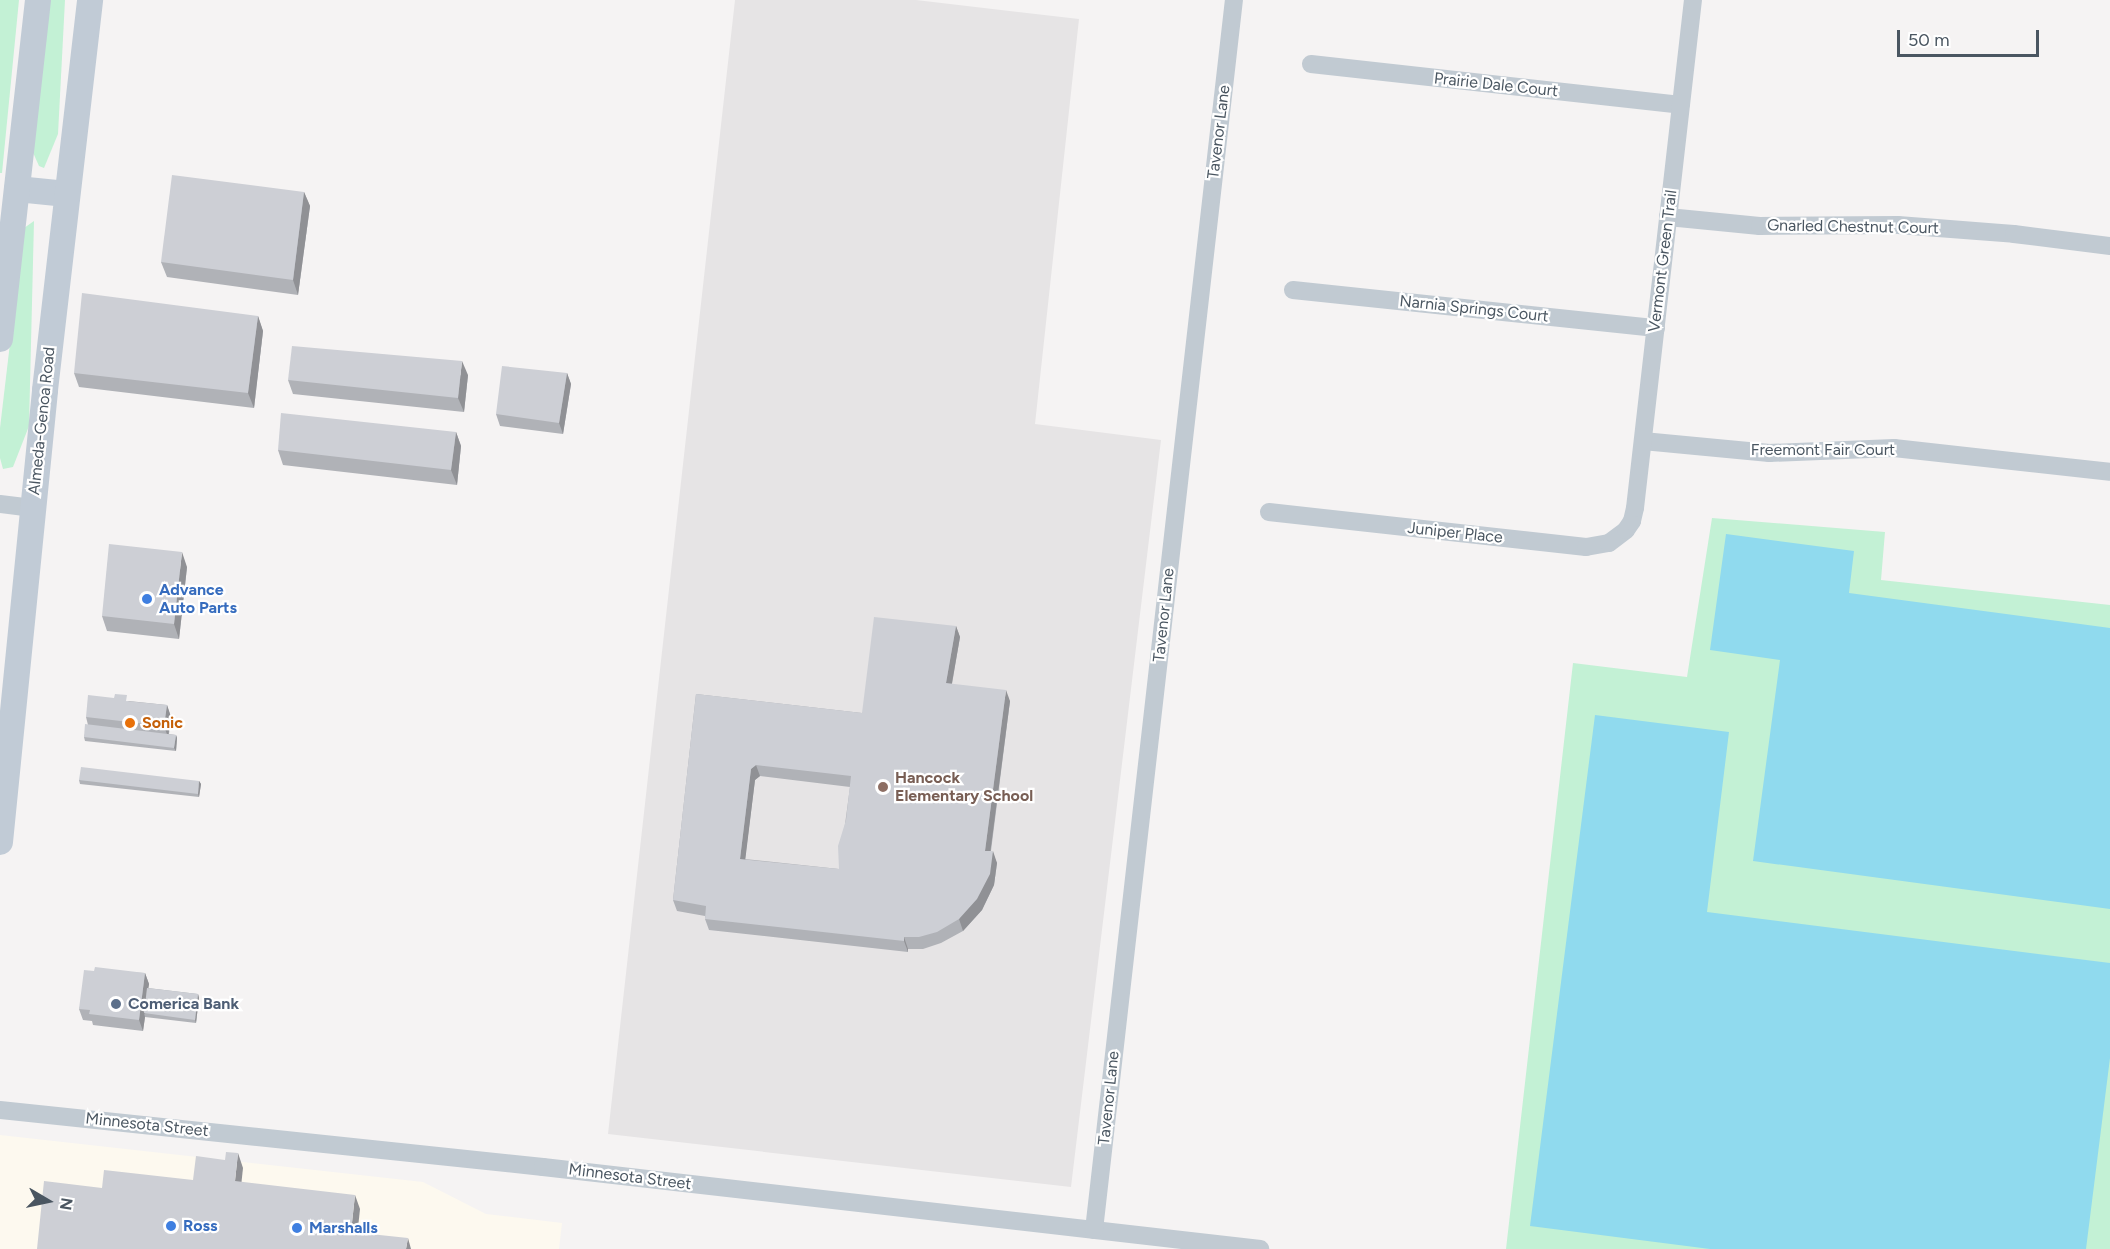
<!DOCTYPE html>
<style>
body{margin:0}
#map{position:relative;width:2110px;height:1249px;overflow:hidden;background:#f5f3f3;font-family:Figtree,sans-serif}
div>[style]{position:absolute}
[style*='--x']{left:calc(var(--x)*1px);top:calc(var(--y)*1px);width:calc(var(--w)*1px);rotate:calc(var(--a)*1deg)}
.commercial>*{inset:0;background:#fdf9ef}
.education>*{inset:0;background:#e6e4e5}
.green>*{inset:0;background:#c3f1d5}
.water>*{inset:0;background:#90daee}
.minor>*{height:18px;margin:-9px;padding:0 9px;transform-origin:9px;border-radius:9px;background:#c1cad2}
.secondary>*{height:26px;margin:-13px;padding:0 13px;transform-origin:13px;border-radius:13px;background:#c1cbd6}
.wall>*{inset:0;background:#b0b2b7}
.shaded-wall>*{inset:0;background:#909195}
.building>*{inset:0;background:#cdcfd5}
.dots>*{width:16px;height:16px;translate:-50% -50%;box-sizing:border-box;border:3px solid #fff;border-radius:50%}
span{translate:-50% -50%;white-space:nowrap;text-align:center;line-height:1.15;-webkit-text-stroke:4.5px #fff;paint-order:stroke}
.street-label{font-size:16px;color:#4a5661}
.shop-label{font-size:16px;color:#366cbe;font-weight:700}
.left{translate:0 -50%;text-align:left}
.food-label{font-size:16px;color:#c56008;font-weight:700}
.education-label{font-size:16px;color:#785e54;font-weight:700}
.service-label{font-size:16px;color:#4e5e75;font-weight:700}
.north{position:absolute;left:18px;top:1171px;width:60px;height:60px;-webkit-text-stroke:4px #fff;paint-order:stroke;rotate:99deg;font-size:16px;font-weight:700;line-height:24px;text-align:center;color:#4a5661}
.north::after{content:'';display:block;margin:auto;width:21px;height:27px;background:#4a5661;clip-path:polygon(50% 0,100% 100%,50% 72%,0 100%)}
.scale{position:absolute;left:1897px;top:30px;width:142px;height:27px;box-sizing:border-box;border:3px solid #4a5661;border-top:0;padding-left:8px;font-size:18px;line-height:21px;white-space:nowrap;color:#4a5661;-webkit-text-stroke:4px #fff;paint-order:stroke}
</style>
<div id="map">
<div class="commercial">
<i style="clip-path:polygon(0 1135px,423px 1182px,486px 1214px,562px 1223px,559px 1249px,0 1249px)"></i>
</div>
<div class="education">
<i style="clip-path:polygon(735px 0,916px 0,1079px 19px,1035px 424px,1161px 440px,1071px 1187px,608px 1134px)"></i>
</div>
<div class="green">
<i style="clip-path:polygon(0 0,19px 0,2px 173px,0 173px)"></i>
<i style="clip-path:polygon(46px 0,65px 0,58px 134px,44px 168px,39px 166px,31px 148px)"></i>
<i style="clip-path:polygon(34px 221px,29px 426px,13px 467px,3px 469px,0 458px,0 428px,17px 284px,24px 228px)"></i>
<i style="clip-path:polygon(1712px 518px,1885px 532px,1881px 580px,2110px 605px,2110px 1249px,1506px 1249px,1573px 663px,1687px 677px)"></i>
</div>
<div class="water">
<i style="clip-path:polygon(1726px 534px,1854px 551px,1849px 593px,2110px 628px,2110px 909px,1753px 861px,1780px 660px,1710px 650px)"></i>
<i style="clip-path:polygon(1595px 715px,1729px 732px,1707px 912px,2110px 963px,2110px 1058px,2086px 1249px,1710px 1249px,1530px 1226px)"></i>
</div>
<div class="minor">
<i style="--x:1311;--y:64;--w:372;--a:6.3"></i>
<i style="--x:1668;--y:217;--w:92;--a:5.6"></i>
<i style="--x:1760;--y:226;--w:138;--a:-0.4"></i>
<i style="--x:1898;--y:225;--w:116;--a:4.4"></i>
<i style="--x:2014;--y:234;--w:97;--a:7.1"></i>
<i style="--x:1293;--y:290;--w:365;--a:6"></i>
<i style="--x:1643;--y:441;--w:127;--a:5.4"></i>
<i style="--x:1769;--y:453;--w:125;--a:-2.3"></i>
<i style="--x:1894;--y:448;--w:217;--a:6.3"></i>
<i style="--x:0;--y:504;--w:33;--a:7"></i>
<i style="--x:1269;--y:512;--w:319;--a:6.3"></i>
<i style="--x:1586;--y:547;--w:23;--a:-10"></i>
<i style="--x:1609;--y:543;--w:21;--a:-37"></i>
<i style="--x:1626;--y:530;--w:11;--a:-56"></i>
<i style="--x:1632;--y:521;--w:13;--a:-77"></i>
<i style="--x:1635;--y:508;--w:511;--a:-83.49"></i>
<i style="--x:0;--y:1110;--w:546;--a:5.99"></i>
<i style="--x:543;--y:1167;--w:722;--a:6.52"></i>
<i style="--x:1094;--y:1230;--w:1238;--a:-83.51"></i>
</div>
<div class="secondary">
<i style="--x:17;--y:189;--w:50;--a:5.7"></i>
<i style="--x:0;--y:339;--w:341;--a:-83.6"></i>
<i style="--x:0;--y:842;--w:454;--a:-84.3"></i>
<i style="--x:45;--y:390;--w:393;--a:-83.4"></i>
</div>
<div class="wall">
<i style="clip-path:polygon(304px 192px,310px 206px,298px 295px,167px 277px,161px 262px)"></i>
<i style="clip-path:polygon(258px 316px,263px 331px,254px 408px,79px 387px,74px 373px)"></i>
<i style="clip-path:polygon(567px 373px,571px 384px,563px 434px,500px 426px,496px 414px)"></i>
<i style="clip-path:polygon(468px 375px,464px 412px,293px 394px,288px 380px)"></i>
<i style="clip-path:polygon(456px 432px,461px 446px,457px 485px,283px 465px,278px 450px)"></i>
<i style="clip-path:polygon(187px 567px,179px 639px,107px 631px,102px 616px)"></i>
<i style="clip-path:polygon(evenodd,956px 626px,960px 637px,952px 684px,1010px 701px,991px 851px,997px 863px,994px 885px,982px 910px,963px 931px,941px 943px,923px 949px,908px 949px,908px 952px,709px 930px,705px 919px,705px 916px,677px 911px,673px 900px,696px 694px,862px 713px,956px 626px,760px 776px,850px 787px,839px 869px,745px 859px,755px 780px,760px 776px)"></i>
<i style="clip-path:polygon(129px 701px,167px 705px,171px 717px,169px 734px,176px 735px,177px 738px,176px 751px,85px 741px,84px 737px,88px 725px,86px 717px)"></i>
<i style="clip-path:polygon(79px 780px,199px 781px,201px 784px,199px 797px,80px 784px)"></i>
<i style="clip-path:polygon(94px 971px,145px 973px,149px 984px,148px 988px,198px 994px,199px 998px,196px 1023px,145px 1017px,143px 1031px,93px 1025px,92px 1021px,83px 1020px,79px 1009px)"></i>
</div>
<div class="shaded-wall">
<i style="clip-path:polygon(304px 192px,310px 206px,298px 295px,293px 280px)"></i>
<i style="clip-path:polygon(258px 316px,263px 331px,254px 408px,248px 393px)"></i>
<i style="clip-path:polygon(462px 361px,468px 375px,464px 412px,458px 398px)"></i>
<i style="clip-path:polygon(567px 373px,571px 384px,563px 434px,559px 423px)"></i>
<i style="clip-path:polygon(456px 432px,461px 446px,457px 485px,451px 470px)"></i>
<i style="clip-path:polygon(182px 552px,187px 567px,179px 639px,174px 624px)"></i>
<i style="clip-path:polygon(956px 626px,960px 637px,950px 694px,946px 683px)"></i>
<i style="clip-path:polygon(1006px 690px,1010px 701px,989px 862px,985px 851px)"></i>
<i style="clip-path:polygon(167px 705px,171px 717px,168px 737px,164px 726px)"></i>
<i style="clip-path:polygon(176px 735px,177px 738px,176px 751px,174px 748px)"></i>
<i style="clip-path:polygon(756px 765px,760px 776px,755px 780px,744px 870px,740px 859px,751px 769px)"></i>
<i style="clip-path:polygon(199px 781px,201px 784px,199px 797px,198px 794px)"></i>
<i style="clip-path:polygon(993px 851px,997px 863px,994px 885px,982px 910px,963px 931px,959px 919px)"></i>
<i style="clip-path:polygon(904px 937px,908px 949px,908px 952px,904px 941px)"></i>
<i style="clip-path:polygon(145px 973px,149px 984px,145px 1014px,144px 1013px,145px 1017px,143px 1031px,139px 1020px)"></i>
<i style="clip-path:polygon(198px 994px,199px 998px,196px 1023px,195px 1020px)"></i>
<i style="clip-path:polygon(238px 1153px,243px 1168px,240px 1196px,235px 1181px)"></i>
<i style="clip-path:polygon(355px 1195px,360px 1209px,356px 1247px,351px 1232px)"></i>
<i style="clip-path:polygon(408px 1238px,411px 1249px,406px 1249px)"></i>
</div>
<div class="building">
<i style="clip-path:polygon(172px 175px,304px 192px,293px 280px,161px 262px)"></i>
<i style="clip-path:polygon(82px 293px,258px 316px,248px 393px,74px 373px)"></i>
<i style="clip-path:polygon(292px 346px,462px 361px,458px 398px,288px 380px)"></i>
<i style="clip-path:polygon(502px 366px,567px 373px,559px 423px,496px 414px)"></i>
<i style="clip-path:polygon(281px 413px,456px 432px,451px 470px,278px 450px)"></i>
<i style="clip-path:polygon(109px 544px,182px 552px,174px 624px,102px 616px)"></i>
<i style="clip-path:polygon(evenodd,874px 617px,956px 626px,946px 683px,1006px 690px,985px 851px,993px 851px,990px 874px,977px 899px,959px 919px,937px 932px,919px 937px,904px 937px,904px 941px,705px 919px,706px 906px,673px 900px,696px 694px,862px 713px,874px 617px,756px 765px,851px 776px,846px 820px,838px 846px,839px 869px,740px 859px,751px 769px,756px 765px)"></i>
<i style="clip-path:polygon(115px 694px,127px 695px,126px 701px,167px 705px,164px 726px,86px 717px,88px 695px,114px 698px)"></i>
<i style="clip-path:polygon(85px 724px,176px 735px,174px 748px,84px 737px)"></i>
<i style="clip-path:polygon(81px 767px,199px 781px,198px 794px,79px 780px)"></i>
<i style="clip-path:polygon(95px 967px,145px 973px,139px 1020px,89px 1014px,90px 1010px,79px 1009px,84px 970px,94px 971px)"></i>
<i style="clip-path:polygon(147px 988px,198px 994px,195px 1020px,144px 1013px)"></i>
<i style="clip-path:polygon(226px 1152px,238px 1153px,235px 1181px,355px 1195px,351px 1232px,408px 1238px,406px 1249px,37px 1249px,44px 1181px,102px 1188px,104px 1170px,193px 1180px,196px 1156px,225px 1160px)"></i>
</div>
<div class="dots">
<i style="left:147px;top:599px;background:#3f7fe0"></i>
<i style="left:130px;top:723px;background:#e8710a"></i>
<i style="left:883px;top:787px;background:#8d6e63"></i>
<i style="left:116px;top:1004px;background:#5c6f8a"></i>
<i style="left:171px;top:1226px;background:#3f7fe0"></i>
<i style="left:297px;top:1228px;background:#3f7fe0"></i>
</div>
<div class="street-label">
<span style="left:1496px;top:85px;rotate:6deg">Prairie Dale Court</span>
<span style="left:1219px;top:132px;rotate:-83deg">Tavenor Lane</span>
<span style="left:1853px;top:227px;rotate:1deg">Gnarled Chestnut Court</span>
<span style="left:1663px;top:261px;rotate:-83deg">Vermont Green Trail</span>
<span style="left:1474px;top:309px;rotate:6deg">Narnia Springs Court</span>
<span style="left:42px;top:421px;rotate:-84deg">Almeda-Genoa Road</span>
<span style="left:1823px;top:450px">Freemont Fair Court</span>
<span style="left:1455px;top:533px;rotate:6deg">Juniper Place</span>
<span style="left:1164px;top:615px;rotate:-84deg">Tavenor Lane</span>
<span style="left:1109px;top:1098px;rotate:-84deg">Tavenor Lane</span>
<span style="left:147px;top:1125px;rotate:6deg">Minnesota Street</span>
<span style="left:630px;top:1177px;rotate:7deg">Minnesota Street</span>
</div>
<div class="shop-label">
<span class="left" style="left:159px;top:599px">Advance<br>Auto Parts</span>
<span class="left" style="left:183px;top:1226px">Ross</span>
<span class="left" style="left:309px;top:1228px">Marshalls</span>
</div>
<div class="food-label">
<span class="left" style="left:142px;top:723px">Sonic</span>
</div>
<div class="education-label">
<span class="left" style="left:895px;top:787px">Hancock<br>Elementary School</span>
</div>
<div class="service-label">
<span class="left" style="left:128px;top:1004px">Comerica Bank</span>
</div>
<div class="north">N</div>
<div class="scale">50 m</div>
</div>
